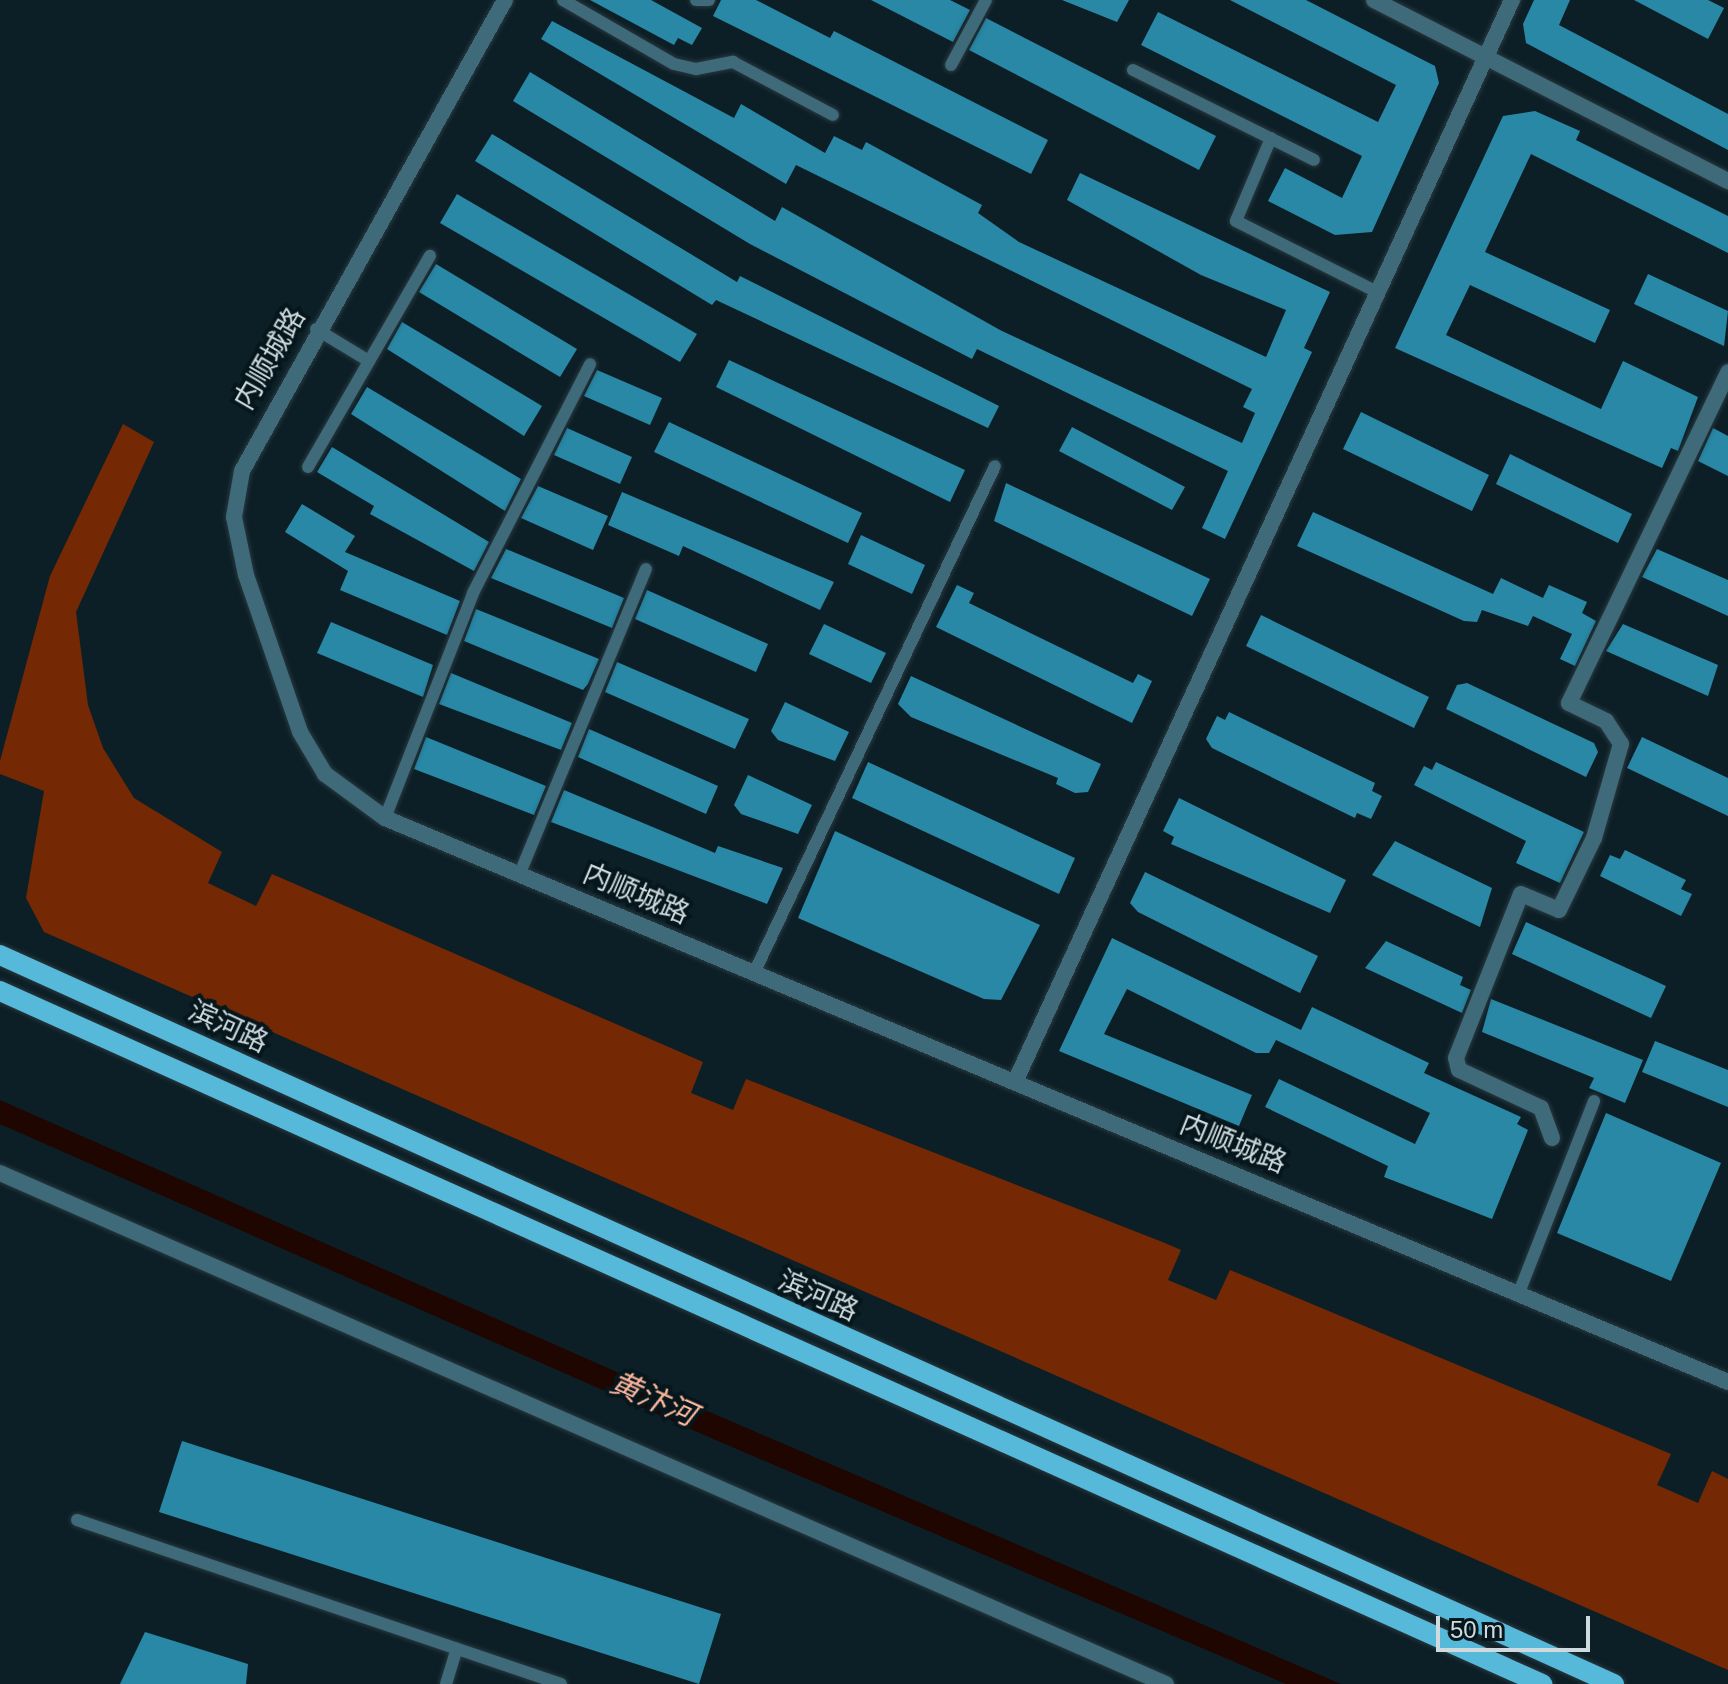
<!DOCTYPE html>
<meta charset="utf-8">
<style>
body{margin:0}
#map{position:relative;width:1728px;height:1684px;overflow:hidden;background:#0d1f26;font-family:Arial,"Noto Sans SC",sans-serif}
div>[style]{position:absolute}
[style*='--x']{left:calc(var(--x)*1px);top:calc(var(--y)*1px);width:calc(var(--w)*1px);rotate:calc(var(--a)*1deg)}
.green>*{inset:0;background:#742804}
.water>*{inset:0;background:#1f0600}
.building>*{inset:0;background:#2888a6}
.roads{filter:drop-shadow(0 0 2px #283940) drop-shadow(0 0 2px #283940)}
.service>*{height:12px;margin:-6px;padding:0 6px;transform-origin:6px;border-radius:6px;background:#3e6a7a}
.minor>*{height:16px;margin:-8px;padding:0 8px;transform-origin:8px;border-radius:8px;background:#3e6a7a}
.tertiary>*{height:16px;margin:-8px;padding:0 8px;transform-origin:8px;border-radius:8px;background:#3e6a7a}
.primary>*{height:20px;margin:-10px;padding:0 10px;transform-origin:10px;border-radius:10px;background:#57b9da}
span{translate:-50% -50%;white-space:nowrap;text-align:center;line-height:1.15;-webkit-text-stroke:8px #05161c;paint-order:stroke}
.street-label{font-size:28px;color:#cfdade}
.water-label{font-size:30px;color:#feb79d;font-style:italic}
.scale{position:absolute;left:1436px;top:1616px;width:154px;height:36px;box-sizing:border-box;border:4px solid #cfdade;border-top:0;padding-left:10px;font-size:24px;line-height:28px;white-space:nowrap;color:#cfdade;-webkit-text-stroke:6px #05161c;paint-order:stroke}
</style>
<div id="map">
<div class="green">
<i style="clip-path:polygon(123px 424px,154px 442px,76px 612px,88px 705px,103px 748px,134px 798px,222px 852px,208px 883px,256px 906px,272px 874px,703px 1062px,691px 1093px,733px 1110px,746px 1079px,1165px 1243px,1181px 1250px,1168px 1280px,1216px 1300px,1230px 1270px,1276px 1289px,1671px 1454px,1657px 1485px,1698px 1503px,1712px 1471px,1728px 1479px,1728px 1670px,44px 932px,26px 898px,44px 791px,0 774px,0 761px,50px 576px)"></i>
</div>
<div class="water">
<i style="clip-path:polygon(0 1100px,626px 1376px,1341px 1684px,1286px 1684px,711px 1438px,0 1124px)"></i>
</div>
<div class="building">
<i style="clip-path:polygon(590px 0,651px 0,702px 28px,692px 45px,678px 38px,674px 45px)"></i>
<i style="clip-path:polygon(721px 0,756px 0,830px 38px,834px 31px,1048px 140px,1031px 174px,713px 16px)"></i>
<i style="clip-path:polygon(871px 0,950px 0,970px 10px,953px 42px)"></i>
<i style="clip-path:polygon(1062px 0,1129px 0,1117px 22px)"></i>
<i style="clip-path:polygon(1230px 0,1306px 0,1435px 66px,1439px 83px,1372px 232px,1335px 235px,1268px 201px,1285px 168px,1342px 198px,1362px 156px,1141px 45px,1158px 12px,1378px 122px,1396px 85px)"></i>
<i style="clip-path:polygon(1534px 0,1570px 0,1559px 25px,1728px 114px,1728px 150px,1526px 43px,1523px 24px)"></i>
<i style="clip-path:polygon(1634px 0,1708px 0,1724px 8px,1708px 39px)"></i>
<i style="clip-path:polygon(986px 18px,1216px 136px,1199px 170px,969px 50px)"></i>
<i style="clip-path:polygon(552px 21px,734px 118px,741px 104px,825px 153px,834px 136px,862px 150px,866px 142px,982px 205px,978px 213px,1019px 242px,1266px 357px,1286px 310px,1201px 275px,1067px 200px,1080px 173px,1330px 292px,1304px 348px,1312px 352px,1225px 539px,1202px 528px,1228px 471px,977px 349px,972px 359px,750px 244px,513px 101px,530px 72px,775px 221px,782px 207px,1000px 330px,1242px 443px,1255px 413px,1243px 407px,1252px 389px,796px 165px,786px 184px,541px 39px)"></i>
<i style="clip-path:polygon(1535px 111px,1580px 131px,1576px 140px,1728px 216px,1728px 253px,1531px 154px,1485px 252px,1610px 310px,1595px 343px,1470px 285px,1446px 335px,1601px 409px,1623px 361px,1698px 397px,1678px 451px,1671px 448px,1662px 468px,1395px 348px,1503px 116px)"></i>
<i style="clip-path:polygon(492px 134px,737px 282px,740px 276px,999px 406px,988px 428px,716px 300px,712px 305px,475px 161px)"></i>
<i style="clip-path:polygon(457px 194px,697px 334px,680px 362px,440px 223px)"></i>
<i style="clip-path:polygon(436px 264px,577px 349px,560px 377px,419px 292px)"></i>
<i style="clip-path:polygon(1648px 274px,1728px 311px,1724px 346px,1634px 304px)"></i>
<i style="clip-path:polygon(402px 322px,542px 406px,524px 436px,387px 349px)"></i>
<i style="clip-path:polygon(729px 360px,965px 470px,950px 502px,716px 387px)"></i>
<i style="clip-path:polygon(597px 370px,662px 398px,650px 425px,584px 396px)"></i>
<i style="clip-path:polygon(367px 387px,521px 479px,505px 511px,351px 414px)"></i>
<i style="clip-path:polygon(1361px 412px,1489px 475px,1472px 511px,1343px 449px)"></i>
<i style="clip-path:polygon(669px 422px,862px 513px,848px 543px,654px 452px)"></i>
<i style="clip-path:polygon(1072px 427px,1185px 487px,1172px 510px,1059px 451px)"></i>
<i style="clip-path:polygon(567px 428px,632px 457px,620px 484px,554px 455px)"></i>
<i style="clip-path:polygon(1713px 428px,1728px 436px,1728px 476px,1698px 461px)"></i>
<i style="clip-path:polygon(332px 447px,489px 542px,474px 571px,370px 514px,374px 506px,317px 472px)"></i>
<i style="clip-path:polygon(1510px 454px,1632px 514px,1618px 543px,1496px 484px)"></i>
<i style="clip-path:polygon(1006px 483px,1210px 579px,1192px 616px,994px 521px)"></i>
<i style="clip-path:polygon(538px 486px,608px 516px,593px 550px,521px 518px)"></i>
<i style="clip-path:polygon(622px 492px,834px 582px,820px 610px,683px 546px,679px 556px,608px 525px)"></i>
<i style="clip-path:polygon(302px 504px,355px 536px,345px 552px,460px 601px,447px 635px,340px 590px,348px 571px,285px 532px)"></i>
<i style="clip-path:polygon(1313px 512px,1493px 594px,1501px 578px,1543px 598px,1549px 585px,1587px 602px,1582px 613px,1596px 621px,1575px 666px,1560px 659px,1572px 634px,1533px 616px,1528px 626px,1482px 610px,1477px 622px,1464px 621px,1297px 546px)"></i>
<i style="clip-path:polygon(861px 535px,925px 565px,912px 594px,848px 564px)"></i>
<i style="clip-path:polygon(506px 549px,624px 598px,612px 628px,491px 578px)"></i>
<i style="clip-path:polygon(1657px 549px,1728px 580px,1728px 616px,1642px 577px)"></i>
<i style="clip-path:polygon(957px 585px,974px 593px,969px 603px,1133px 683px,1138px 674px,1152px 681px,1132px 723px,936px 627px)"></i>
<i style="clip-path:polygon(647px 590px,768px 644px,756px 672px,635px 619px)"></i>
<i style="clip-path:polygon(476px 609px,599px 659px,588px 684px,583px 690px,464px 641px)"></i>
<i style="clip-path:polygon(1261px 615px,1429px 697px,1414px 728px,1246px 646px)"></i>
<i style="clip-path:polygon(331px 622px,433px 665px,423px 697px,317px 653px)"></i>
<i style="clip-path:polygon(824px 624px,886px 653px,871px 683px,809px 654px)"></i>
<i style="clip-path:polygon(1623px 624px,1718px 665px,1708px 696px,1606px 651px)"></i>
<i style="clip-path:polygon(617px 662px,749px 719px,735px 749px,605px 692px)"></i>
<i style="clip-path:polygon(451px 673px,572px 723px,561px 750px,439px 704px)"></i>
<i style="clip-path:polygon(911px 676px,1101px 764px,1088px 792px,1075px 793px,1056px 784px,1058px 778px,911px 717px,898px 704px)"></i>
<i style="clip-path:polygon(1467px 683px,1594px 743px,1598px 752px,1586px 777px,1446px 709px,1457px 685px)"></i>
<i style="clip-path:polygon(785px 702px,849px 732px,835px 761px,778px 740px,771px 731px)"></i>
<i style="clip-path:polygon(1229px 712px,1375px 783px,1372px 791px,1382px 796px,1371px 819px,1357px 813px,1355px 818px,1212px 748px,1206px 739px,1217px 716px,1225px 720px)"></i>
<i style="clip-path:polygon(589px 729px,718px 786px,706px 814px,578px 757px)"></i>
<i style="clip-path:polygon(426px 737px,546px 786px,534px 815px,414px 769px)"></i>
<i style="clip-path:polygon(1642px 737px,1728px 778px,1728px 816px,1627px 768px)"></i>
<i style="clip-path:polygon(868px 762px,1075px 858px,1059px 894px,852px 798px)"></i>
<i style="clip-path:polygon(1436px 762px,1584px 832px,1560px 883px,1516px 863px,1526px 841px,1414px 785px,1424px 766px,1432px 770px)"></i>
<i style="clip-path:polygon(748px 775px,812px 805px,798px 834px,741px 814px,734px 805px)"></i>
<i style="clip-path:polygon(564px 790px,715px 853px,718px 846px,783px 868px,767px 904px,551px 822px)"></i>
<i style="clip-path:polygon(1179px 798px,1346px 880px,1330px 913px,1171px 844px,1174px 837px,1163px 831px)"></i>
<i style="clip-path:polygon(835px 831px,1040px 925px,1001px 1000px,984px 999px,798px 918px)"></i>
<i style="clip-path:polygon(1395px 841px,1492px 888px,1480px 927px,1372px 875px)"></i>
<i style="clip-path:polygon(1625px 850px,1686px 880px,1681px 889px,1692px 894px,1681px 916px,1600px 876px,1610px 855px,1620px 859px)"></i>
<i style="clip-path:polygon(1145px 872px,1318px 956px,1300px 993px,1138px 912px,1130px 903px)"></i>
<i style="clip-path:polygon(1526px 922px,1666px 986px,1651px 1018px,1512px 954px)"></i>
<i style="clip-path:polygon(1112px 938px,1301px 1030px,1312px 1007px,1429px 1063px,1424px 1073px,1521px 1117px,1517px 1124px,1528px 1130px,1492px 1219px,1384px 1177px,1388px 1166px,1265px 1107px,1279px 1079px,1415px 1144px,1430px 1113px,1276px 1040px,1269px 1053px,1256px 1053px,1127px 989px,1104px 1034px,1252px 1095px,1239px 1126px,1059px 1051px)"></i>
<i style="clip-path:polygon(1386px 941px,1463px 977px,1460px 985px,1471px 990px,1462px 1013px,1365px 968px)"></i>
<i style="clip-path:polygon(1491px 999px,1643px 1060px,1625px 1103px,1589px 1088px,1594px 1078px,1482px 1032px)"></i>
<i style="clip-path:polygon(1655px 1041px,1728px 1070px,1728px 1107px,1642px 1072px)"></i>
<i style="clip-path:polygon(1606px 1113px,1721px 1163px,1671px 1281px,1557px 1233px)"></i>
<i style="clip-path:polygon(182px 1441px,721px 1614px,699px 1684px,159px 1512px)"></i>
<i style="clip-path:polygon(145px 1632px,248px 1664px,246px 1684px,120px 1684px)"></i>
</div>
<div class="roads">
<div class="service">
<i style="--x:563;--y:0;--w:128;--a:30"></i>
<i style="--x:674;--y:64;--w:23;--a:13"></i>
<i style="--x:696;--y:69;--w:38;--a:-11"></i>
<i style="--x:733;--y:62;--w:113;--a:27.9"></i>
<i style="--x:696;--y:0;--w:13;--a:0"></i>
<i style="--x:951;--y:65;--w:74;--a:-61.7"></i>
<i style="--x:1133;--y:70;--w:202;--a:26.4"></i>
<i style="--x:1271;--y:138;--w:90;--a:112.9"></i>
<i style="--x:1236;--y:221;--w:160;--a:26.7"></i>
<i style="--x:316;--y:329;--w:62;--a:31.1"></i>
<i style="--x:308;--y:467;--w:244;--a:-60"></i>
<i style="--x:385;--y:818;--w:242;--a:-68.6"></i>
<i style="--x:473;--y:593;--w:257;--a:-62.9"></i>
<i style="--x:520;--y:873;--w:329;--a:-67.5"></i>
<i style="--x:754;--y:973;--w:561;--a:-64.58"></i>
<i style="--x:1520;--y:1290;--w:203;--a:-68.6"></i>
<i style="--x:77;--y:1520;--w:511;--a:18.72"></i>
<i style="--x:446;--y:1684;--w:37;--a:-73"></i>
</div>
<div class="minor">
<i style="--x:1374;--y:0;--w:398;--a:27.1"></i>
<i style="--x:1552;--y:1138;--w:32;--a:-110"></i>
<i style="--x:1541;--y:1108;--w:90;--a:-155.1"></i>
<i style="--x:1459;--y:1070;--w:12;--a:-104"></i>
<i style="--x:1456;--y:1058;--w:176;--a:-68.4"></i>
<i style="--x:1521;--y:894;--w:41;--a:22.8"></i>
<i style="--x:1559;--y:910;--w:80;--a:-64.1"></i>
<i style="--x:1594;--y:838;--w:98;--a:-74"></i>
<i style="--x:1621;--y:744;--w:27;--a:-123"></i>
<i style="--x:1606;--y:721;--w:41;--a:-154.1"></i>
<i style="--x:1569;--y:703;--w:367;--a:-64.3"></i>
</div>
<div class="tertiary">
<i style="--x:505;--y:0;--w:539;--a:119.18"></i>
<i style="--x:242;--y:471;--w:47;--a:99.9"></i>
<i style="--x:234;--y:517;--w:59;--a:78.3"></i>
<i style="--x:246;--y:575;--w:166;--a:71"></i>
<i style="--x:300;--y:732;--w:49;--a:59.2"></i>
<i style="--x:325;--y:774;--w:74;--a:36.3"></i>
<i style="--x:385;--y:818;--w:1457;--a:22.78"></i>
<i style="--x:1015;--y:1082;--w:1191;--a:-65.33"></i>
<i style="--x:0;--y:1173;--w:1273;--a:23.67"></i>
</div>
<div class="primary">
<i style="--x:0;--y:955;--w:1771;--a:24.31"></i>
<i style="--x:0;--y:991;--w:1691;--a:24.2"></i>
</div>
</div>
<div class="street-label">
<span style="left:270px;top:359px;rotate:-60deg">内顺城路</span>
<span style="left:636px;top:894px;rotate:23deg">内顺城路</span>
<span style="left:228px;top:1027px;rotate:25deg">滨河路</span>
<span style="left:1233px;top:1144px;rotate:22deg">内顺城路</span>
<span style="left:818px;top:1296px;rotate:24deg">滨河路</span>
</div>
<div class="water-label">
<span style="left:653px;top:1399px;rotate:24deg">黄汴河</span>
</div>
<div class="scale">50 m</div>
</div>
